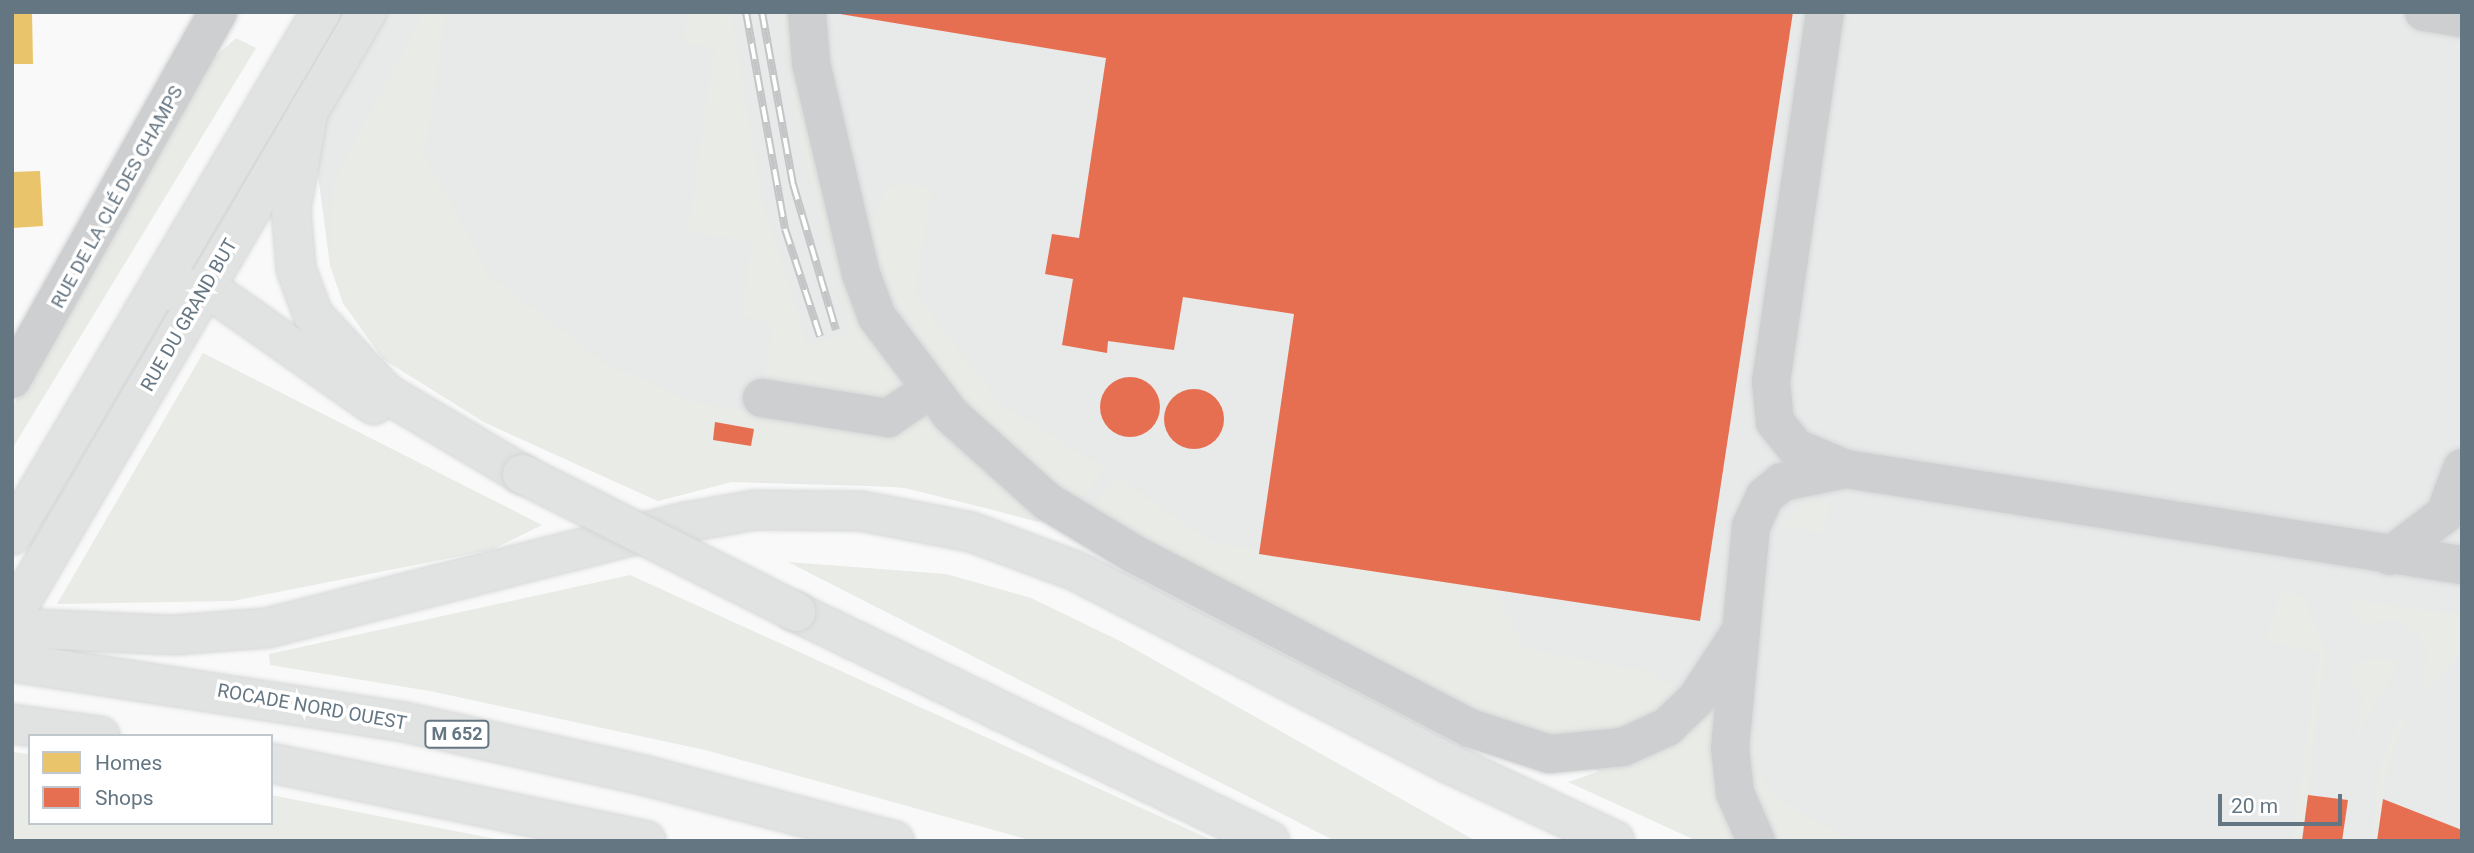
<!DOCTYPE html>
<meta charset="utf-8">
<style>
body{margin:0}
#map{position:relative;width:2474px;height:853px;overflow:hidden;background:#f9f9f9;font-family:Roboto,sans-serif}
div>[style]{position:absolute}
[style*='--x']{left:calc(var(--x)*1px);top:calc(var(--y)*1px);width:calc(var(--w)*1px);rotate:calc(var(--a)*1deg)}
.built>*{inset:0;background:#e8e9e9}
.green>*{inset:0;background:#e8ebe6}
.homes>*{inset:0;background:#e9c46a}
.shops>*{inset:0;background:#e76f51}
.round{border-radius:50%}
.roads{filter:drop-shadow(0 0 2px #d5d6d7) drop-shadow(0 0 2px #d5d6d7)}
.minor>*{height:38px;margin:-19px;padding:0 19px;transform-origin:19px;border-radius:19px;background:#cecfd0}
.major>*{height:38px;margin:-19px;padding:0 19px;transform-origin:19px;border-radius:19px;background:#e1e2e2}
.highway>*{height:38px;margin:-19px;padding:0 19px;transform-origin:19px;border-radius:19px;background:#e1e2e2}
.rail>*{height:8px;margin-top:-4px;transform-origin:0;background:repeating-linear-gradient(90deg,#fff 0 16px,#c3c5c6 0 32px);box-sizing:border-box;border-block:2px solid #c3c5c6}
.bridges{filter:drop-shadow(0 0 2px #d5d6d6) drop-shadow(0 0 2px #d5d6d6)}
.highway-bridge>*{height:38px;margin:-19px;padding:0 19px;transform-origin:19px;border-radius:19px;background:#e1e2e2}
span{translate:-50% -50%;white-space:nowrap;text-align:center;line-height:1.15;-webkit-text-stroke:7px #fff;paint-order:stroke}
.shield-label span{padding:2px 5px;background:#fff;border:2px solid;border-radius:5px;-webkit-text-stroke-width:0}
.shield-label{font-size:18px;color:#657683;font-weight:700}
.street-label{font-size:19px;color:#657683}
.frame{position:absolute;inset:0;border:14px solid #657683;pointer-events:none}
.legend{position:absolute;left:28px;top:734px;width:245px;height:91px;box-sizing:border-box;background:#fff;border:2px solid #c1c8cd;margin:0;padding:9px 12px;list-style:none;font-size:21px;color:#657683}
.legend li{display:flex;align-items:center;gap:14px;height:35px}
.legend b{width:35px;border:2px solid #c1c8cd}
.scale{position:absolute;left:2218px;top:794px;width:124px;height:32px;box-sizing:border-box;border:4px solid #657683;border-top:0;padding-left:9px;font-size:21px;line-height:24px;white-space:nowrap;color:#657683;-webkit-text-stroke:5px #fff;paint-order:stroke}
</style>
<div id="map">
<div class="built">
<i style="clip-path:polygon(302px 12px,2462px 12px,2462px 841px,1739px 841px,1150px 549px,901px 487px,731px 482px,658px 501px,484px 422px,383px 359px,343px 303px,330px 265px,309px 109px,316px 21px)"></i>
</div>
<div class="green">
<i style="clip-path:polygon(424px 12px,446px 12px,425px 155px,489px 275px,605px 363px,696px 403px,825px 424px,917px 414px,1038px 522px,916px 489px,819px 481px,730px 482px,658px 501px,484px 422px,383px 359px,343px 303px,330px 265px,333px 182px)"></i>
<i style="clip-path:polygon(687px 12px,731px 12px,762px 198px,808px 346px,851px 332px,800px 139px,779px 12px,792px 12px,833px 229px,861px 330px,897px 372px,896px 391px,884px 399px,765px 382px,772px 324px,742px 317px,751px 242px,688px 231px,714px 48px,683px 44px)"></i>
<i style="clip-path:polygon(236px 38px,256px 48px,12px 449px,12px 407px,209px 62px)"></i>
<i style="clip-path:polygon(899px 182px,933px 188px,915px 293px,1001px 404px,1105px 468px,1079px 502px,1018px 455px,963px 399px,892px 295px,871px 224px,883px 194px)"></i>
<i style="clip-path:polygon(203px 353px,542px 525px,491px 550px,233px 601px,57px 604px)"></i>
<i style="clip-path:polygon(1117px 477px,1212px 542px,1495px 590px,1524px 648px,1654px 673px,1672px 687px,1671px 706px,1656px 721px,1566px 742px,1475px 715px,1090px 509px)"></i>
<i style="clip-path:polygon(1829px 501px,1824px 534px,1780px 526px,1806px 502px)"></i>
<i style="clip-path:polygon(788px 562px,946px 574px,1031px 598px,1122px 642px,1476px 841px,1335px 841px)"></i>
<i style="clip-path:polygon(630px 575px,1214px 841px,1033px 841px,705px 750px,430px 691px,270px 665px,269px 654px)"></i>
<i style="clip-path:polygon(2283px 589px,2304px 598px,2326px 651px,2302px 841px,2292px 841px,2319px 652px,2264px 641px)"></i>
<i style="clip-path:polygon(2353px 600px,2462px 615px,2462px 652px,2424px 690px,2426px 645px,2419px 635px,2395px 620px,2363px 625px,2351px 610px)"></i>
<i style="clip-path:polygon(2374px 657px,2394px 661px,2396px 670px,2363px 723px,2355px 753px,2362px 696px,2348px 684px,2353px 665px)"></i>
<i style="clip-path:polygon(1724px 685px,1738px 841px,1697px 841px,1568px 782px,1647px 755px)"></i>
<i style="clip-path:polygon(1749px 692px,1760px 776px,1778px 799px,1851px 841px,1780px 841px,1748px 766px)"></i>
<i style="clip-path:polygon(2400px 719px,2406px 722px,2389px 759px,2377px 841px,2370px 841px,2382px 757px)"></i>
<i style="clip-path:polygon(12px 752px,30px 754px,30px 823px,271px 823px,271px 795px,506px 841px,17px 841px,12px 839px)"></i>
</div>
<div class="homes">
<i style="clip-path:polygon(12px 12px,32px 12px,33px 64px,12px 64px)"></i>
<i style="clip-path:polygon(40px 171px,43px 226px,12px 228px,12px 172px)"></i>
</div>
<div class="shops">
<i style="clip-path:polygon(828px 12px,1793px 12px,1700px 621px,1259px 554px,1294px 314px,1183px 297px,1174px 350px,1108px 341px,1107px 353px,1062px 345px,1073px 279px,1045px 274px,1052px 234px,1079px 238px,1106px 58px)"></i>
<i class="round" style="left:1100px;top:377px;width:60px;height:60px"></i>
<i class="round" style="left:1164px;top:389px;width:60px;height:60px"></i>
<i style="clip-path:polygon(715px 422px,754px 429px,751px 446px,713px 440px)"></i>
<i style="clip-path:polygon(2308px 795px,2348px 800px,2342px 841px,2302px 841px)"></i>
<i style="clip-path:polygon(2383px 799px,2462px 830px,2462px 841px,2377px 841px)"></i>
</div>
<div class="roads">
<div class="minor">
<i style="--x:807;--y:12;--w:51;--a:85.5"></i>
<i style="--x:811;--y:63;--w:217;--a:76.7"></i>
<i style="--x:861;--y:274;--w:46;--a:69.6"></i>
<i style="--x:877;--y:317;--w:123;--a:52.9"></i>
<i style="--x:951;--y:415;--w:130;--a:41.9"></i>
<i style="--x:1048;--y:502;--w:100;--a:31.2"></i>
<i style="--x:1134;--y:554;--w:378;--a:27.4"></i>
<i style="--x:1470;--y:728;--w:83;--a:18.2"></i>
<i style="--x:1549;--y:754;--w:74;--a:-5.4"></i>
<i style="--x:1623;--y:747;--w:48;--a:-24.4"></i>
<i style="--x:1667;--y:727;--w:42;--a:-44"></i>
<i style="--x:1697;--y:698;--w:75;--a:-56.9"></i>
<i style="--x:1825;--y:12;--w:374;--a:98.3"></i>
<i style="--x:1771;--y:382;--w:40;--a:84.3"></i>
<i style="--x:1775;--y:422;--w:33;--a:51"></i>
<i style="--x:1796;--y:448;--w:54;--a:22.8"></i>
<i style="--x:1846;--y:469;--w:623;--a:8.86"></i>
<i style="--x:2424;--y:12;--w:38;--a:9"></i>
<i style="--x:12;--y:379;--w:421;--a:-60.7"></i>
<i style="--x:762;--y:398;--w:128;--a:9"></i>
<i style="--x:888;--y:418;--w:50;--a:-33.7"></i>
<i style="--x:2390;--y:556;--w:69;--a:-37.4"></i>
<i style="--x:2445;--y:514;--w:49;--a:-69.7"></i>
<i style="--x:1756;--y:841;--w:52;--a:-113.6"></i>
<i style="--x:1735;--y:793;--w:45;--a:-96.3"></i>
<i style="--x:1730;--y:748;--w:223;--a:-84.6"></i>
<i style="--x:1751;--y:526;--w:33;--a:-65"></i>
<i style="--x:1765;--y:496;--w:22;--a:-39"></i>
<i style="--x:1782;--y:482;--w:65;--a:-11.5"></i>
</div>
<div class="major">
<i style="--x:12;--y:535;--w:607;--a:-59.42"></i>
<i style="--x:12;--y:617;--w:701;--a:-59.6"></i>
</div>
<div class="highway">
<i style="--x:309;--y:109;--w:102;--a:100.2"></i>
<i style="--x:291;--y:209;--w:60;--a:85.2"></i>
<i style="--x:296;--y:269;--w:49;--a:69.7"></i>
<i style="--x:313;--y:315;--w:108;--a:46.9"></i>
<i style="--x:387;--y:394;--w:157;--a:30.7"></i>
<i style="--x:156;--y:292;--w:50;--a:-5.7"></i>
<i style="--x:206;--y:287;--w:205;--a:35.1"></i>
<i style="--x:796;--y:612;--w:526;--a:25.79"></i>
<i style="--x:12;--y:628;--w:163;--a:2.5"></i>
<i style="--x:175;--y:635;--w:92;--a:-4.4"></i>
<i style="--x:267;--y:628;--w:433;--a:-14.2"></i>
<i style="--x:687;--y:522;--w:69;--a:-10"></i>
<i style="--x:755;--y:510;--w:106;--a:0.5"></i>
<i style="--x:861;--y:511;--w:112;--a:10.8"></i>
<i style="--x:971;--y:532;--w:112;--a:20.4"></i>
<i style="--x:1076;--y:571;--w:419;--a:27.3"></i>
<i style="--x:1448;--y:763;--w:184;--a:25"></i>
<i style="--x:12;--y:662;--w:397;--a:8.7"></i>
<i style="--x:404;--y:722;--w:245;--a:12.5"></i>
<i style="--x:643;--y:775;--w:260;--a:14.7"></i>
<i style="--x:12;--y:724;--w:89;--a:7.8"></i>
<i style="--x:271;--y:763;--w:383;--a:11.7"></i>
</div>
</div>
<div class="rail">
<i style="--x:746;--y:12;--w:220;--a:79.8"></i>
<i style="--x:785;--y:229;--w:113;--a:71.9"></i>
<i style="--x:762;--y:12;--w:175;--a:79.8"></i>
<i style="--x:793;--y:184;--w:152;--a:73.6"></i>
</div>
<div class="bridges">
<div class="highway-bridge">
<i style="--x:522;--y:474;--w:307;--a:26.7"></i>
</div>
</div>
<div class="shield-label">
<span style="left:457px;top:734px">M 652</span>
</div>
<div class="street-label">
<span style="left:117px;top:197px;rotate:-61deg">RUE DE LA CLÉ DES CHAMPS</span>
<span style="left:189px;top:315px;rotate:-60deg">RUE DU GRAND BUT</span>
<span style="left:312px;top:707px;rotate:10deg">ROCADE NORD OUEST</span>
</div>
<div class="frame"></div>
<ul class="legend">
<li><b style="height:19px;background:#e9c46a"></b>Homes</li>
<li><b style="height:19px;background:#e76f51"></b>Shops</li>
</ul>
<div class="scale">20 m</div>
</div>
